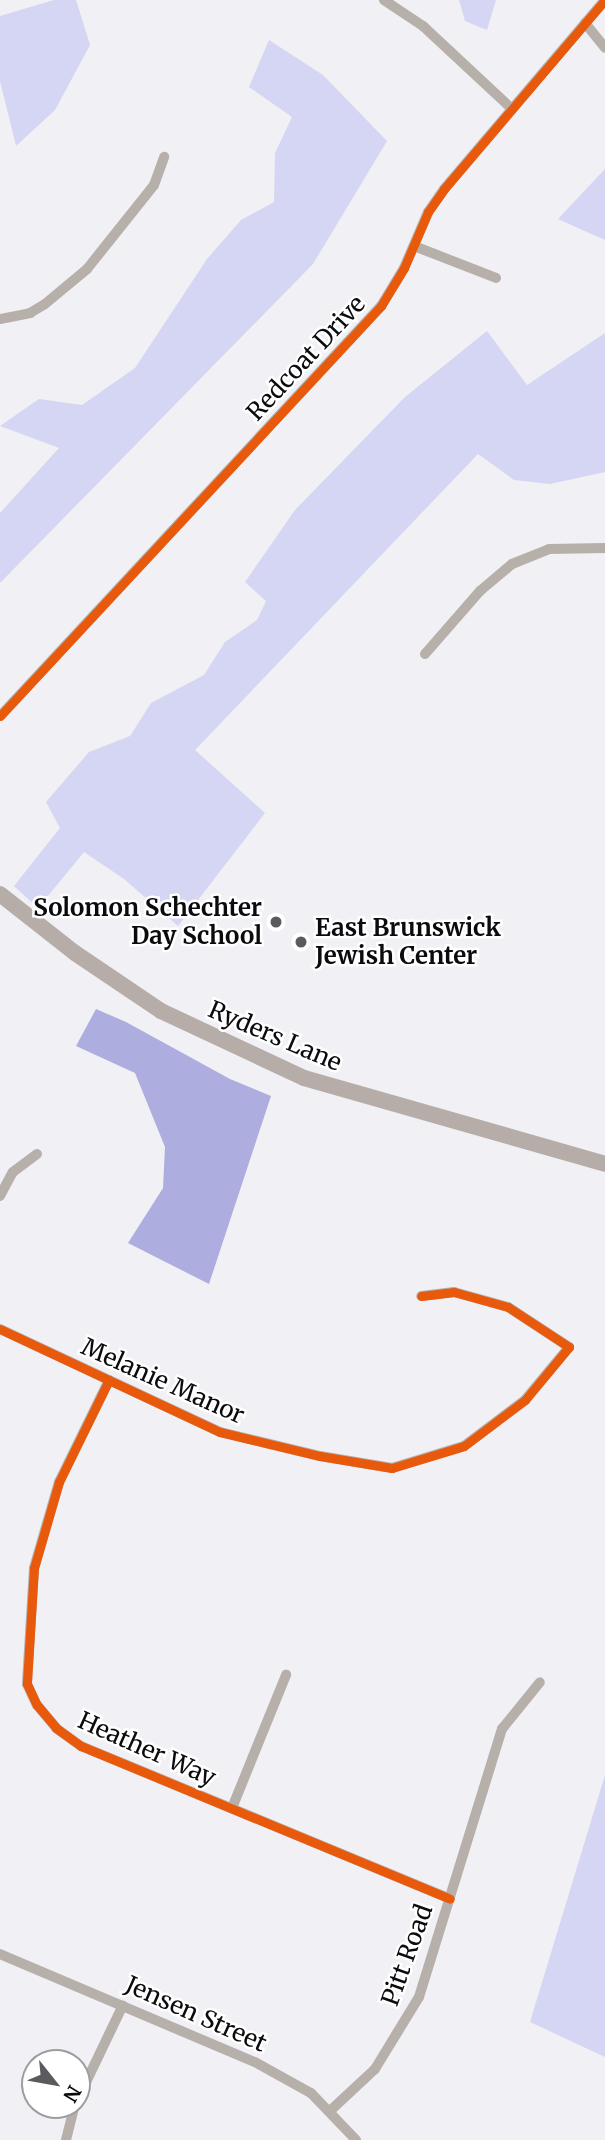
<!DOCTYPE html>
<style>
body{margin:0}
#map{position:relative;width:605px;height:2140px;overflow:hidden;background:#f0f0f5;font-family:Merriweather,serif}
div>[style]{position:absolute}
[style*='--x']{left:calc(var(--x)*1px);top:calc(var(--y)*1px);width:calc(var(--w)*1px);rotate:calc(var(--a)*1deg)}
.green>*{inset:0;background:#d4d6f3}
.water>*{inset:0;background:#adaedf}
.street>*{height:10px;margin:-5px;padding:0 5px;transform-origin:5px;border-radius:5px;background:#b7afaa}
.secondary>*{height:16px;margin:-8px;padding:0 8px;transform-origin:8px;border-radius:8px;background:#b6ada9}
.cycleway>*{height:9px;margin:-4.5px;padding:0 4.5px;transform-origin:4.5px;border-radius:4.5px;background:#e8590c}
.dots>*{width:19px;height:19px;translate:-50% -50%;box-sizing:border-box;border:4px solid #fff;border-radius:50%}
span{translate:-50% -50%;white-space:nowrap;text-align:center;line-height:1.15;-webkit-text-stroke:5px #fff;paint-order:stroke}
.street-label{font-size:24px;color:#0b0b0e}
.poi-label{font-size:24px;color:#0b0b0e;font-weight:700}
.right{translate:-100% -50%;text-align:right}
.left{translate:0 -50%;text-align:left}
.north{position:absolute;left:21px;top:2049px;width:70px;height:70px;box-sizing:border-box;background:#fff;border:2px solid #9d9d9f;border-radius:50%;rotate:121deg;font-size:19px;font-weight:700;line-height:28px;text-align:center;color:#0b0b0e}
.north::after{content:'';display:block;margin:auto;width:24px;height:32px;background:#5b5b5f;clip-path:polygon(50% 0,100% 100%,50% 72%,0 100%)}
</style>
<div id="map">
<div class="green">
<i style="clip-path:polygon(54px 0,76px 0,90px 45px,55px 110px,16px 146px,0 81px,0 16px)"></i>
<i style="clip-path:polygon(459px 0,496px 0,487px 30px,465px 21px)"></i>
<i style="clip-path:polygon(269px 40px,323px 75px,387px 141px,313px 264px,0 583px,0 513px,59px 448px,0 426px,39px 399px,82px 405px,135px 368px,207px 259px,241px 220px,274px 202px,275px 153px,292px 117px,249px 87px)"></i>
<i style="clip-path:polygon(605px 169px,605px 240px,558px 219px)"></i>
<i style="clip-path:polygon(487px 331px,527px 385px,605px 333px,605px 472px,550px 484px,514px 480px,478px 454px,195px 750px,265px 813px,178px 926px,124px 879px,84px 852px,38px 908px,14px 886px,60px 828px,46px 802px,89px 752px,130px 736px,151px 703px,204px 675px,225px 642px,257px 620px,266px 601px,245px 582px,295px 510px,405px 397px)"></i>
<i style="clip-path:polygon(605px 1775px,605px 2057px,530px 2022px)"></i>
</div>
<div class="water">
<i style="clip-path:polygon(96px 1009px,126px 1022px,230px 1079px,271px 1096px,209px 1284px,128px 1243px,163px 1188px,165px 1147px,135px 1073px,76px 1046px)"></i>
</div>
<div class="street">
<i style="--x:384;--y:0;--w:47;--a:33.7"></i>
<i style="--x:423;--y:26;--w:122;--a:43"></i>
<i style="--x:585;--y:23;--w:32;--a:51"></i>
<i style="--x:414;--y:246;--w:88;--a:21.3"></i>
<i style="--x:0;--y:319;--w:31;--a:-11"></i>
<i style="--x:30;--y:313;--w:17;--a:-31"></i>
<i style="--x:45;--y:304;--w:55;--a:-39.8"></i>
<i style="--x:87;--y:269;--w:107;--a:-51.4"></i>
<i style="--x:154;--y:185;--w:30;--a:-70"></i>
<i style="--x:425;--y:654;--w:84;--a:-48.9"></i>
<i style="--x:480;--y:591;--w:42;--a:-40.2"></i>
<i style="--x:512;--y:564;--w:40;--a:-22"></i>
<i style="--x:549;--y:549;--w:56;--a:-1"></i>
<i style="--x:0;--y:716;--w:560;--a:-47.1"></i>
<i style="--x:381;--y:306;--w:44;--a:-58.8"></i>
<i style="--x:404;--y:268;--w:61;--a:-66.8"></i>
<i style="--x:428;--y:212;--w:28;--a:-55"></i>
<i style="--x:444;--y:189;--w:248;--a:-49.6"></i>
<i style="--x:0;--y:1196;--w:27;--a:-62"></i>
<i style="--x:13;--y:1172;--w:30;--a:-37"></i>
<i style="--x:0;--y:1329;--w:243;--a:25.1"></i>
<i style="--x:220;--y:1432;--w:103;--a:13.5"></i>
<i style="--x:320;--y:1456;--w:73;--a:9.5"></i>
<i style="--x:392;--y:1468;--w:75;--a:-17"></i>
<i style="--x:464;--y:1446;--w:76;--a:-37"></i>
<i style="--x:525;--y:1400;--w:69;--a:-50.3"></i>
<i style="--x:569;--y:1347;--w:73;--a:-146.7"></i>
<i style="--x:508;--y:1307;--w:56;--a:-164.5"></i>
<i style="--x:454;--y:1292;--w:33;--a:173"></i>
<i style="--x:109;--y:1380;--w:114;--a:116.1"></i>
<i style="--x:59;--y:1482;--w:90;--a:106.2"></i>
<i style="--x:34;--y:1568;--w:116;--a:93.5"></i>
<i style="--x:27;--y:1684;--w:23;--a:65"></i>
<i style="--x:37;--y:1705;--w:30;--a:50"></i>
<i style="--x:56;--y:1728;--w:31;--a:36"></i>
<i style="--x:81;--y:1746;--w:399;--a:22.5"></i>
<i style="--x:232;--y:1808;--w:144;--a:-67.9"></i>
<i style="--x:0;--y:1954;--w:277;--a:23"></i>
<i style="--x:255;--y:2062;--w:64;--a:29"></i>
<i style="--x:311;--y:2093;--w:65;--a:46.2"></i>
<i style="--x:77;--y:2101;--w:106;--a:-64.4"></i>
<i style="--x:331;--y:2110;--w:60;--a:-43"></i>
<i style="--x:375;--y:2069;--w:84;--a:-58.6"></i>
<i style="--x:419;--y:1997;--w:281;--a:-72.8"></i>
<i style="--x:502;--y:1729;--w:60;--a:-51"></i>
<i style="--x:66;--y:2140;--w:36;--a:-76"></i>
</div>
<div class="secondary">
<i style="--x:0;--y:894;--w:95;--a:38.2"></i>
<i style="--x:75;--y:953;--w:104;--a:34"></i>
<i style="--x:161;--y:1011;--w:158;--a:25.1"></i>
<i style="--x:304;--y:1078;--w:313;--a:15.9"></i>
</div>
<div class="cycleway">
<i style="--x:0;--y:716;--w:560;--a:-47.1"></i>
<i style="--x:381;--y:306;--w:44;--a:-58.8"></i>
<i style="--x:404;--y:268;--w:61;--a:-66.8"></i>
<i style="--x:428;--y:212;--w:28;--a:-55"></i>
<i style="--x:444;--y:189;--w:248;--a:-49.6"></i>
<i style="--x:0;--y:1329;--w:243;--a:25.1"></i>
<i style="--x:220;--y:1432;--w:103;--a:13.5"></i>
<i style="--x:320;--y:1456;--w:73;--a:9.5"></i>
<i style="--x:392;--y:1468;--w:75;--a:-17"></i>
<i style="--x:464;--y:1446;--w:76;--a:-37"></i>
<i style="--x:525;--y:1400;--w:69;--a:-50.3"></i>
<i style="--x:569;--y:1347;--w:73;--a:-146.7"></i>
<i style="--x:508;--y:1307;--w:56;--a:-164.5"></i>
<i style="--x:454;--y:1292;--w:33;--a:173"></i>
<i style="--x:109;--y:1380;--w:114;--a:116.1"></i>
<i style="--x:59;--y:1482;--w:90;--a:106.2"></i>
<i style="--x:34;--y:1568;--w:116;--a:93.5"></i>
<i style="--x:27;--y:1684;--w:23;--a:65"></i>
<i style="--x:37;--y:1705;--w:30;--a:50"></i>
<i style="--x:56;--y:1728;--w:31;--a:36"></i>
<i style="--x:81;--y:1746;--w:399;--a:22.5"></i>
</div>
<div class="dots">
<i style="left:276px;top:922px;background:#5b5b5f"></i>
<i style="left:301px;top:942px;background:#5b5b5f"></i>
</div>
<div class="street-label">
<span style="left:306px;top:358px;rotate:-47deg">Redcoat Drive</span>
<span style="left:275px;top:1036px;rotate:23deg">Ryders Lane</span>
<span style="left:163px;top:1381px;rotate:24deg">Melanie Manor</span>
<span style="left:147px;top:1749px;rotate:24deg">Heather Way</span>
<span style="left:407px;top:1955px;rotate:-70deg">Pitt Road</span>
<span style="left:196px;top:2014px;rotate:24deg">Jensen Street</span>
</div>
<div class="poi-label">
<span class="right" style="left:262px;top:922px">Solomon Schechter<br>Day School</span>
<span class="left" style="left:315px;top:942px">East Brunswick<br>Jewish Center</span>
</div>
<div class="north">N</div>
</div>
